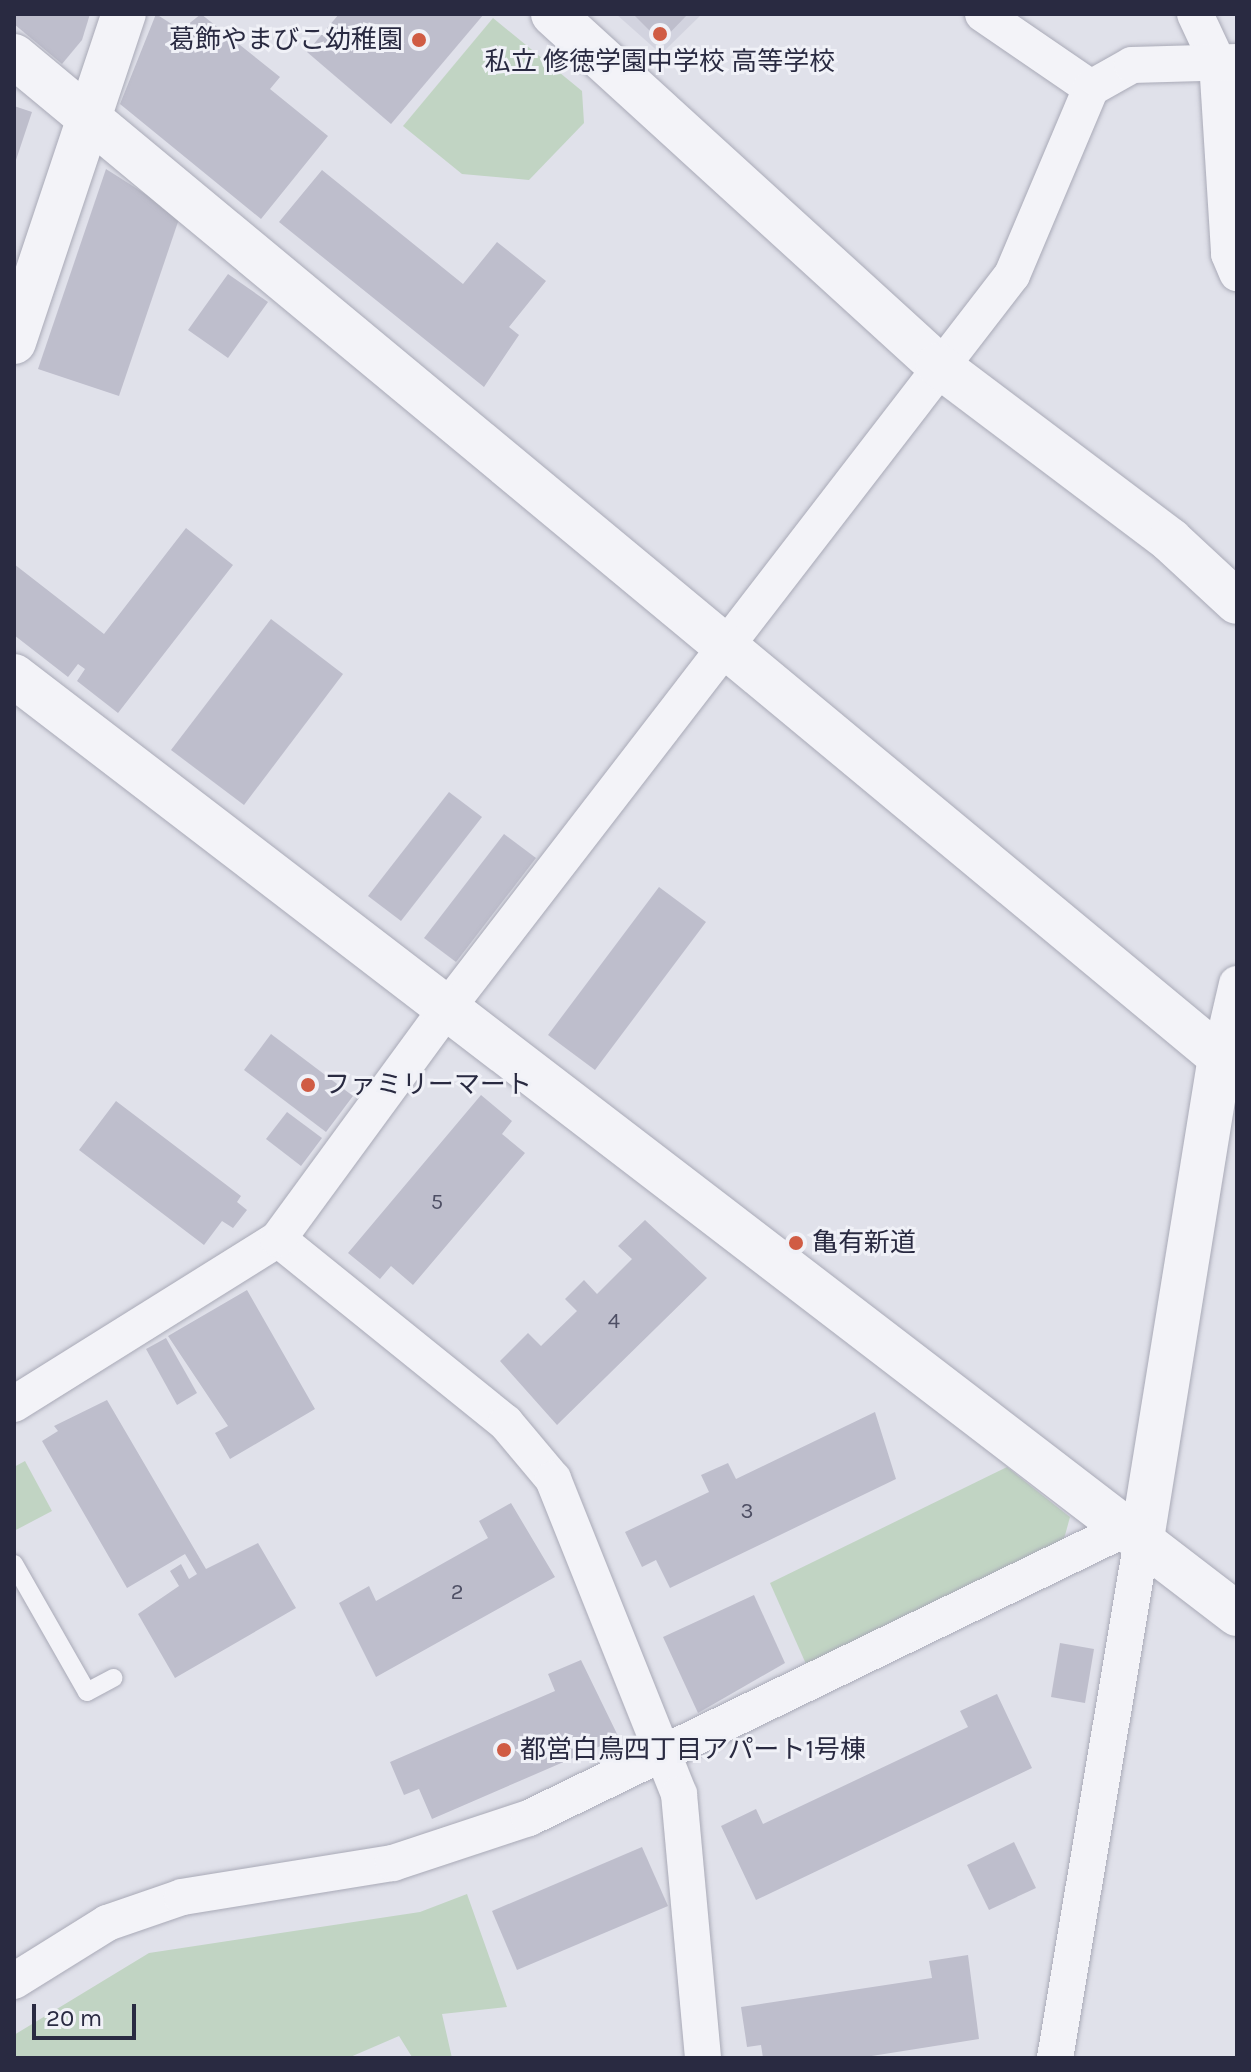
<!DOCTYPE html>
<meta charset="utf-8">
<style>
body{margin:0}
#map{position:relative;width:1251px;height:2072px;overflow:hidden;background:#e0e1ea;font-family:Karla,"Noto Sans JP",sans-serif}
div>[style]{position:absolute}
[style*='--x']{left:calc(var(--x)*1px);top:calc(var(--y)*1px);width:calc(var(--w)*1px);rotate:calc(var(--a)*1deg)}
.built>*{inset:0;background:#d2d3df}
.green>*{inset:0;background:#c1d4c3}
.building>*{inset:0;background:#bebecc}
.roads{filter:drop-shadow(0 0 2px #a9aab7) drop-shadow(0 0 2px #a9aab7)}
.service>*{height:18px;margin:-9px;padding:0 9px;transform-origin:9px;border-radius:9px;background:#f3f3f8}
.minor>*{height:36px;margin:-18px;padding:0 18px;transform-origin:18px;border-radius:18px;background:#f3f3f8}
.tertiary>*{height:44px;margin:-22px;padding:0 22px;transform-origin:22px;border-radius:22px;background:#f3f3f8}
.dots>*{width:22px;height:22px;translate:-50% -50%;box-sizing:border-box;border:4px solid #f0f1f7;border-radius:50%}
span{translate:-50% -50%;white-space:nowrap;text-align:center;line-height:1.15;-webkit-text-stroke:6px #f0f1f7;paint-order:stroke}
.number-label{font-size:22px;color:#4e4f64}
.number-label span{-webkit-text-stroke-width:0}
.poi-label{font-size:26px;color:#292a41}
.right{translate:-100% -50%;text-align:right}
.left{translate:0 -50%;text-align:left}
.frame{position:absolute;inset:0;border:16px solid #292a41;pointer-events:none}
.scale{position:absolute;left:32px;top:2004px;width:104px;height:36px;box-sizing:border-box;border:4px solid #292a41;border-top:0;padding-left:10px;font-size:24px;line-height:28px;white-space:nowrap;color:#292a41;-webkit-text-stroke:6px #f0f1f7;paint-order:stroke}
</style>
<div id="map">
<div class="built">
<i style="clip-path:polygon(616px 14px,702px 14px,661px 54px)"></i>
</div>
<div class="green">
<i style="clip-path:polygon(493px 18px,582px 91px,584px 123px,529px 180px,462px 174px,403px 126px)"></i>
<i style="clip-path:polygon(25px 1461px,52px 1511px,14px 1531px,14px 1467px)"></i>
<i style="clip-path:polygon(1007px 1467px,1070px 1517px,1064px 1539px,806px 1664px,770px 1583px)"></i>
<i style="clip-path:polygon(467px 1894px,507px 2007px,442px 2014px,452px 2058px,412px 2057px,399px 2036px,348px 2058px,14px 2058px,14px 2035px,149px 1953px,420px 1912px)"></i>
</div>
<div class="building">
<i style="clip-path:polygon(14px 14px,90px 14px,82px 40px,62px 64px,14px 24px)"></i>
<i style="clip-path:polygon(156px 14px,181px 30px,201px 14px,280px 77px,270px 89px,328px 136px,261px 219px,120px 104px)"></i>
<i style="clip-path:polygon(339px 14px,484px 14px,391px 124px,307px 52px)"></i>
<i style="clip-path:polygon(633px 14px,688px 14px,661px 42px)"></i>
<i style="clip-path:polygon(14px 106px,32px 112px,15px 163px,14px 163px)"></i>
<i style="clip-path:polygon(106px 169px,180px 216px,119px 396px,38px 369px)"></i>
<i style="clip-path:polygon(322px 170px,463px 284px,497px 242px,546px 281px,509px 327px,519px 335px,484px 387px,279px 222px)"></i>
<i style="clip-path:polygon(228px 274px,268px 302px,228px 358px,188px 330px)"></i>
<i style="clip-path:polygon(186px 528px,233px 565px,118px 713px,77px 681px,85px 669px,78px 664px,68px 677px,14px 635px,14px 564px,104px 634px)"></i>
<i style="clip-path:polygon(271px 619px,343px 674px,244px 805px,171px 750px)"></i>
<i style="clip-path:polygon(449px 792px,482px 817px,401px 921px,368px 896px)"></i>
<i style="clip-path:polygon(504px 834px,536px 858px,456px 962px,424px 938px)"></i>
<i style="clip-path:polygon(659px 887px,706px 922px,595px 1070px,548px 1035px)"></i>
<i style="clip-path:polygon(271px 1034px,353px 1096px,326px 1132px,244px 1070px)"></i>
<i style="clip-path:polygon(481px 1095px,512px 1121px,502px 1134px,525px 1153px,413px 1285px,391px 1266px,380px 1279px,348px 1253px)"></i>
<i style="clip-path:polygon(116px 1101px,241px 1196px,237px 1202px,247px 1210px,233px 1228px,222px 1221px,204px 1245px,79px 1150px)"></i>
<i style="clip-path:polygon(287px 1112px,322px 1138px,301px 1166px,266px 1139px)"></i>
<i style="clip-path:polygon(645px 1220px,707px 1278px,557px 1425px,500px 1361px,528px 1333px,541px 1346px,577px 1311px,565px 1299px,584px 1280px,597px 1294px,632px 1259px,618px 1246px)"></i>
<i style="clip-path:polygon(247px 1290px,315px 1409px,230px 1459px,215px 1433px,228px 1426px,168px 1336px)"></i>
<i style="clip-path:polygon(166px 1338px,197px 1393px,177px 1405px,146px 1349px)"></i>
<i style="clip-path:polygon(107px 1400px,206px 1569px,258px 1543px,296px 1608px,175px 1678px,138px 1614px,179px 1586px,170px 1571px,181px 1564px,189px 1579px,197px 1574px,185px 1554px,127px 1588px,42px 1441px,58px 1431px,54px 1426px)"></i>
<i style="clip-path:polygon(875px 1412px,896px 1479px,670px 1588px,656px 1560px,642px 1567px,625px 1532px,709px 1492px,701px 1475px,728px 1463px,736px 1479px)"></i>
<i style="clip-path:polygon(511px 1503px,555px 1577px,376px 1677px,339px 1603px,369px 1586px,376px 1601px,488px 1538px,479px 1521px)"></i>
<i style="clip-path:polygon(754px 1595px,785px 1663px,698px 1713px,663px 1637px)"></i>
<i style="clip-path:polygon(1060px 1643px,1094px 1649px,1085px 1703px,1051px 1697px)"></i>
<i style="clip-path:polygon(581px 1660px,619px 1738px,432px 1819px,419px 1789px,404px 1795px,390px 1762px,555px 1691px,548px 1674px)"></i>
<i style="clip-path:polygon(997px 1694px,1032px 1768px,756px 1900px,721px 1826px,756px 1809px,763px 1824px,968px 1727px,960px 1711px)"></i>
<i style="clip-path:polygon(1014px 1842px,1036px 1888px,989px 1910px,967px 1865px)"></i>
<i style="clip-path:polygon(642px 1847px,668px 1906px,517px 1970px,492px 1911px)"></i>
<i style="clip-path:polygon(968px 1955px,979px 2039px,859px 2058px,763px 2058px,761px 2045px,747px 2047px,741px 2007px,932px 1978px,929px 1961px)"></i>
</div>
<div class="roads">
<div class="service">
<i style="--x:14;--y:1564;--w:147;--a:60.3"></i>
<i style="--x:87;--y:1692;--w:30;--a:-28"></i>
</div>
<div class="minor">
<i style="--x:983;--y:14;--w:131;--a:34.4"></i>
<i style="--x:1195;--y:14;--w:52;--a:64.9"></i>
<i style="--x:1217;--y:61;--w:193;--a:86.4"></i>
<i style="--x:1229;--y:254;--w:21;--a:67"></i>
<i style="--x:1220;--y:1057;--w:75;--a:-76.9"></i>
<i style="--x:278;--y:1239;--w:293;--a:38.9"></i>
<i style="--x:506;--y:1423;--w:73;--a:50"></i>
<i style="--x:553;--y:1479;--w:339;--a:68.2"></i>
<i style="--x:679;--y:1794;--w:265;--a:84.8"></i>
<i style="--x:14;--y:1404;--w:311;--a:-32"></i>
<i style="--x:278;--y:1239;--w:288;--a:-53.8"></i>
<i style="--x:448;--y:1007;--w:924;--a:-52.39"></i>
<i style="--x:1012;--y:275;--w:203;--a:-67.1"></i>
<i style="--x:1091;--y:88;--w:47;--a:-29.3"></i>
<i style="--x:1132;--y:65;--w:105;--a:-1.6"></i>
<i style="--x:14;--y:1981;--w:110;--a:-31.9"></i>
<i style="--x:107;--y:1923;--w:79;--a:-19.1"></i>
<i style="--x:182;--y:1897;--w:214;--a:-9.2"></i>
<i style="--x:393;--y:1863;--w:143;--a:-18.3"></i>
<i style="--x:529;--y:1818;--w:665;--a:-25.87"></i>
<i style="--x:1055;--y:2058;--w:526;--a:-80.48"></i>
</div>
<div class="tertiary">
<i style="--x:553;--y:14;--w:521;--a:42.36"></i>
<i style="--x:938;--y:365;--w:291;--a:37"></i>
<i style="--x:1170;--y:540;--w:91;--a:42.8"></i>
<i style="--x:14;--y:56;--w:1567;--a:39.69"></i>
<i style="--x:1220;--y:1057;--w:488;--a:99.2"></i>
<i style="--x:14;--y:342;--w:346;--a:-71.5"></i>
<i style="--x:14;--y:676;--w:1541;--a:37.49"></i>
</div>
</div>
<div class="dots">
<i style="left:660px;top:34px;background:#d05c44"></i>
<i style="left:419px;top:40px;background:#d05c44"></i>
<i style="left:308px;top:1085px;background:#d05c44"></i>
<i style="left:796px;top:1243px;background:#d05c44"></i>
<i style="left:504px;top:1750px;background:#d05c44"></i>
</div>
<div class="number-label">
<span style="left:437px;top:1203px">5</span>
<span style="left:614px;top:1322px">4</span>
<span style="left:747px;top:1512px">3</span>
<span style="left:457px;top:1593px">2</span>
</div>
<div class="poi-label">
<span class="right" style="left:403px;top:40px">葛飾やまびこ幼稚園</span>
<span style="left:660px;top:62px">私立 修徳学園中学校 高等学校</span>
<span class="left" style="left:324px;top:1085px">ファミリーマート</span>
<span class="left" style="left:812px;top:1243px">亀有新道</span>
<span class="left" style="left:520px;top:1750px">都営白鳥四丁目アパート1号棟</span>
</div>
<div class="frame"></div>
<div class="scale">20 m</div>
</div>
